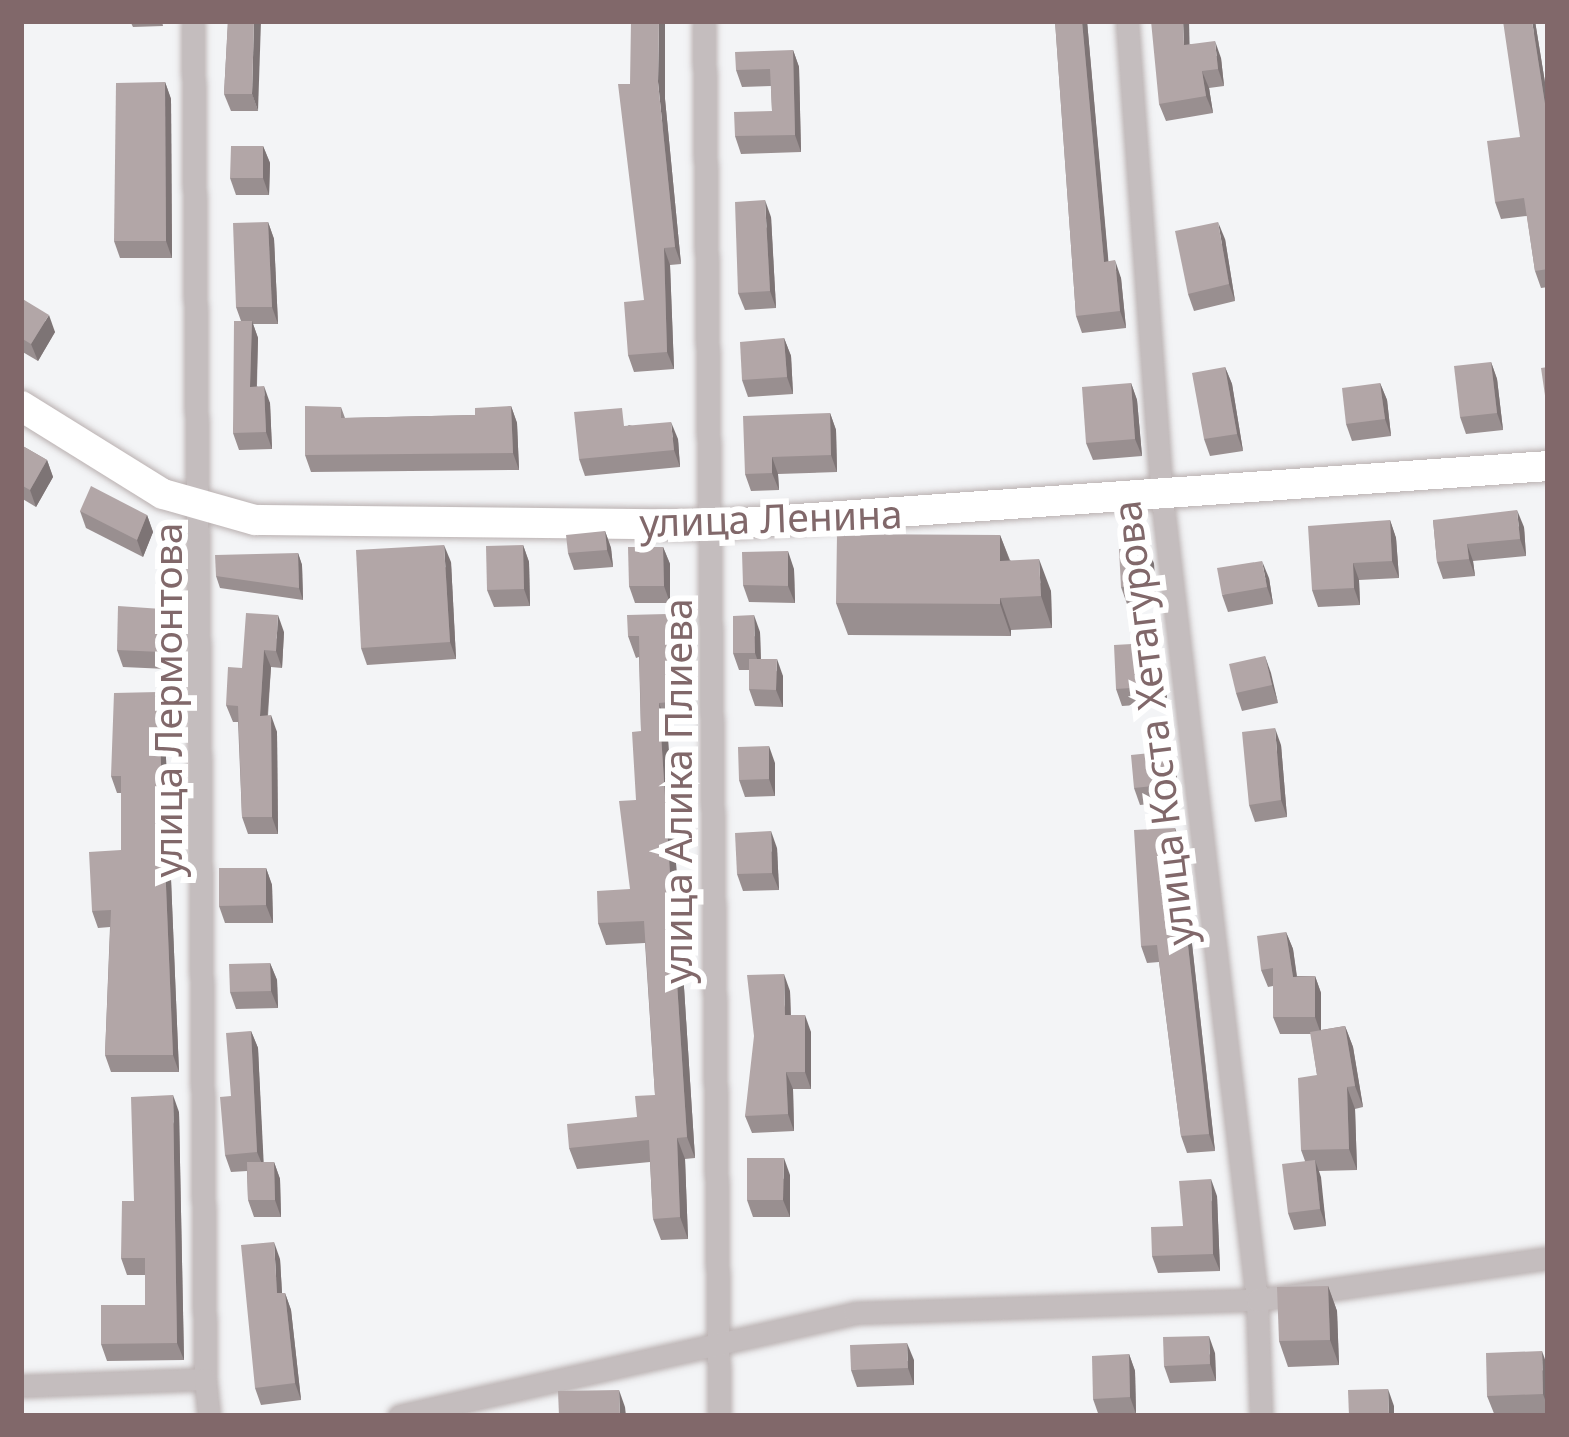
<!DOCTYPE html>
<meta charset="utf-8">
<style>
body{margin:0}
#map{position:relative;width:1569px;height:1437px;overflow:hidden;background:#f3f4f6;font-family:"Noto Sans",sans-serif}
div>[style]{position:absolute}
[style*='--x']{left:calc(var(--x)*1px);top:calc(var(--y)*1px);width:calc(var(--w)*1px);rotate:calc(var(--a)*1deg)}
.roads{filter:drop-shadow(0 0 3px #b9b0b0) drop-shadow(0 0 3px #b9b0b0)}
.street>*{height:21px;margin:-10.5px;padding:0 10.5px;transform-origin:10.5px;border-radius:10.5px;background:#c4bdbe}
.secondary>*{height:30px;margin:-15px;padding:0 15px;transform-origin:15px;border-radius:15px;background:#fff}
.wall>*{inset:0;background:#998f90}
.shaded-wall>*{inset:0;background:#7d7475}
.building>*{inset:0;background:#b2a6a7}
span{translate:-50% -50%;white-space:nowrap;text-align:center;line-height:1.15;-webkit-text-stroke:12px #fff;paint-order:stroke}
.street-label{font-size:39px;color:#81686a}
.frame{position:absolute;inset:0;border:24px solid #81686a;pointer-events:none}
</style>
<div id="map">
<div class="roads">
<div class="street">
<i style="--x:193;--y:21;--w:1358;--a:89.49"></i>
<i style="--x:704;--y:21;--w:1395;--a:89.38"></i>
<i style="--x:1127;--y:21;--w:478;--a:85.8"></i>
<i style="--x:1162;--y:498;--w:808;--a:83.24"></i>
<i style="--x:1257;--y:1300;--w:116;--a:88"></i>
<i style="--x:21;--y:1386;--w:184;--a:-2.2"></i>
<i style="--x:205;--y:1379;--w:37;--a:84"></i>
<i style="--x:399;--y:1416;--w:467;--a:-12.7"></i>
<i style="--x:855;--y:1313;--w:402;--a:-1.9"></i>
<i style="--x:1257;--y:1300;--w:294;--a:-8.2"></i>
</div>
<div class="secondary">
<i style="--x:21;--y:406;--w:167;--a:31.8"></i>
<i style="--x:163;--y:494;--w:96;--a:15.8"></i>
<i style="--x:255;--y:520;--w:458;--a:0.6"></i>
<i style="--x:713;--y:525;--w:837;--a:-4.04"></i>
</div>
</div>
<div class="wall">
<i style="clip-path:polygon(130px 21px,162px 21px,163px 26px,133px 27px)"></i>
<i style="clip-path:polygon(228px 21px,258px 111px,231px 111px,224px 94px)"></i>
<i style="clip-path:polygon(741px 21px,776px 21px,776px 22px,742px 23px)"></i>
<i style="clip-path:polygon(1055px 21px,1087px 21px,1108px 261px,1121px 278px,1126px 328px,1082px 333px,1076px 316px)"></i>
<i style="clip-path:polygon(1535px 21px,1548px 101px,1548px 287px,1541px 288px,1535px 271px,1527px 216px,1501px 219px,1495px 202px,1520px 137px)"></i>
<i style="clip-path:polygon(1190px 44px,1221px 58px,1224px 86px,1209px 88px,1213px 113px,1166px 121px,1159px 104px)"></i>
<i style="clip-path:polygon(793px 50px,799px 67px,801px 152px,741px 154px,735px 136px,772px 111px,771px 86px,742px 87px,736px 70px)"></i>
<i style="clip-path:polygon(165px 82px,171px 99px,172px 258px,120px 258px,114px 241px)"></i>
<i style="clip-path:polygon(665px 99px,681px 264px,670px 265px,674px 369px,634px 372px,628px 355px,644px 300px)"></i>
<i style="clip-path:polygon(263px 146px,270px 163px,269px 195px,236px 195px,230px 178px)"></i>
<i style="clip-path:polygon(771px 217px,776px 308px,745px 310px,738px 293px)"></i>
<i style="clip-path:polygon(268px 222px,274px 239px,278px 324px,253px 324px,258px 338px,257px 386px,270px 403px,272px 449px,239px 450px,233px 433px,241px 321px,236px 307px)"></i>
<i style="clip-path:polygon(1225px 239px,1235px 301px,1194px 311px,1188px 294px)"></i>
<i style="clip-path:polygon(21px 298px,55px 332px,38px 361px,21px 351px)"></i>
<i style="clip-path:polygon(784px 338px,791px 356px,793px 394px,748px 397px,742px 380px)"></i>
<i style="clip-path:polygon(1491px 362px,1497px 379px,1503px 430px,1466px 434px,1460px 417px)"></i>
<i style="clip-path:polygon(1225px 367px,1232px 384px,1243px 451px,1210px 456px,1204px 439px)"></i>
<i style="clip-path:polygon(1131px 383px,1137px 400px,1142px 456px,1093px 460px,1086px 443px)"></i>
<i style="clip-path:polygon(1380px 383px,1387px 400px,1391px 436px,1352px 441px,1346px 424px)"></i>
<i style="clip-path:polygon(511px 406px,517px 423px,519px 470px,311px 472px,305px 455px,341px 407px,345px 418px,475px 415px)"></i>
<i style="clip-path:polygon(830px 413px,836px 430px,837px 472px,778px 474px,779px 490px,751px 491px,745px 474px)"></i>
<i style="clip-path:polygon(629px 425px,678px 439px,680px 467px,585px 476px,579px 459px)"></i>
<i style="clip-path:polygon(21px 445px,47px 460px,53px 477px,36px 507px,21px 498px)"></i>
<i style="clip-path:polygon(80px 511px,147px 515px,153px 532px,143px 557px,86px 528px)"></i>
<i style="clip-path:polygon(1390px 520px,1396px 538px,1399px 578px,1359px 580px,1360px 605px,1318px 607px,1312px 590px)"></i>
<i style="clip-path:polygon(1433px 520px,1524px 527px,1526px 556px,1473px 561px,1475px 576px,1443px 579px,1437px 562px)"></i>
<i style="clip-path:polygon(605px 531px,611px 548px,613px 567px,574px 570px,568px 553px)"></i>
<i style="clip-path:polygon(1000px 535px,1010px 560px,1051px 591px,1052px 628px,1011px 630px,1011px 636px,848px 635px,836px 603px)"></i>
<i style="clip-path:polygon(523px 545px,529px 562px,530px 606px,494px 607px,487px 590px)"></i>
<i style="clip-path:polygon(663px 547px,670px 564px,670px 603px,635px 603px,629px 586px)"></i>
<i style="clip-path:polygon(1148px 547px,1154px 564px,1156px 603px,1127px 604px,1121px 587px)"></i>
<i style="clip-path:polygon(298px 553px,302px 565px,303px 600px,220px 588px,216px 576px)"></i>
<i style="clip-path:polygon(451px 562px,456px 659px,367px 665px,361px 648px)"></i>
<i style="clip-path:polygon(794px 569px,795px 603px,749px 602px,743px 585px)"></i>
<i style="clip-path:polygon(1269px 578px,1273px 604px,1228px 612px,1222px 595px)"></i>
<i style="clip-path:polygon(667px 614px,675px 635px,678px 724px,667px 724px,695px 1158px,685px 1159px,688px 1239px,661px 1240px,653px 1219px,650px 1162px,577px 1169px,569px 1148px,637px 1117px,655px 1095px,645px 943px,606px 945px,598px 923px,630px 889px,641px 731px,639px 657px,636px 658px,628px 636px)"></i>
<i style="clip-path:polygon(168px 626px,167px 669px,123px 667px,117px 650px)"></i>
<i style="clip-path:polygon(284px 632px,282px 668px,271px 667px,268px 716px,277px 732px,278px 834px,248px 834px,242px 817px,238px 722px,233px 722px,226px 705px,242px 668px)"></i>
<i style="clip-path:polygon(760px 632px,761px 659px,783px 676px,783px 707px,755px 706px,749px 689px,749px 670px,739px 670px,733px 653px)"></i>
<i style="clip-path:polygon(1265px 656px,1278px 703px,1242px 711px,1236px 693px)"></i>
<i style="clip-path:polygon(1138px 661px,1139px 665px,1160px 664px,1166px 681px,1167px 703px,1122px 706px,1116px 689px)"></i>
<i style="clip-path:polygon(164px 710px,179px 1072px,111px 1072px,105px 1055px,110px 927px,98px 928px,92px 911px,121px 850px,121px 793px,117px 793px,111px 776px)"></i>
<i style="clip-path:polygon(1281px 745px,1287px 817px,1255px 822px,1249px 805px)"></i>
<i style="clip-path:polygon(1170px 751px,1176px 768px,1179px 801px,1140px 805px,1134px 788px)"></i>
<i style="clip-path:polygon(775px 763px,775px 796px,745px 797px,739px 780px)"></i>
<i style="clip-path:polygon(1175px 828px,1181px 845px,1215px 1151px,1187px 1153px,1181px 1136px,1159px 962px,1147px 963px,1141px 946px)"></i>
<i style="clip-path:polygon(777px 848px,779px 890px,743px 891px,737px 874px)"></i>
<i style="clip-path:polygon(266px 868px,272px 885px,273px 923px,225px 923px,219px 906px)"></i>
<i style="clip-path:polygon(1286px 932px,1293px 949px,1297px 976px,1315px 976px,1321px 993px,1321px 1030px,1345px 1026px,1353px 1047px,1363px 1107px,1355px 1109px,1357px 1170px,1319px 1171px,1326px 1226px,1294px 1230px,1288px 1213px,1305px 1161px,1301px 1150px,1317px 1075px,1311px 1034px,1280px 1034px,1273px 1017px,1273px 986px,1268px 987px,1261px 970px)"></i>
<i style="clip-path:polygon(270px 963px,277px 980px,278px 1008px,236px 1009px,230px 992px)"></i>
<i style="clip-path:polygon(790px 991px,791px 1015px,811px 1032px,811px 1089px,793px 1089px,794px 1131px,752px 1133px,745px 1116px)"></i>
<i style="clip-path:polygon(251px 1031px,258px 1048px,263px 1162px,274px 1162px,280px 1179px,281px 1217px,254px 1217px,248px 1200px,247px 1171px,231px 1172px,225px 1155px,231px 1096px)"></i>
<i style="clip-path:polygon(179px 1112px,184px 1360px,107px 1361px,101px 1344px,145px 1305px,145px 1275px,127px 1275px,121px 1258px,134px 1201px)"></i>
<i style="clip-path:polygon(790px 1175px,790px 1217px,753px 1217px,747px 1200px)"></i>
<i style="clip-path:polygon(1217px 1196px,1220px 1271px,1158px 1273px,1152px 1256px)"></i>
<i style="clip-path:polygon(280px 1259px,282px 1293px,285px 1293px,291px 1310px,301px 1400px,261px 1405px,255px 1388px)"></i>
<i style="clip-path:polygon(1328px 1286px,1337px 1311px,1339px 1365px,1288px 1367px,1279px 1341px)"></i>
<i style="clip-path:polygon(1215px 1353px,1216px 1381px,1170px 1383px,1164px 1366px)"></i>
<i style="clip-path:polygon(1129px 1354px,1135px 1371px,1136px 1414px,1099px 1416px,1093px 1399px)"></i>
<i style="clip-path:polygon(914px 1360px,914px 1385px,857px 1387px,851px 1370px)"></i>
<i style="clip-path:polygon(1548px 1368px,1548px 1416px,1495px 1416px,1487px 1396px)"></i>
</div>
<div class="shaded-wall">
<i style="clip-path:polygon(254px 21px,261px 21px,258px 111px,252px 94px)"></i>
<i style="clip-path:polygon(659px 21px,665px 21px,665px 99px,681px 264px,675px 247px,658px 82px)"></i>
<i style="clip-path:polygon(1082px 21px,1087px 21px,1110px 279px,1104px 262px)"></i>
<i style="clip-path:polygon(1183px 21px,1189px 21px,1190px 62px,1184px 45px)"></i>
<i style="clip-path:polygon(1532px 21px,1535px 21px,1548px 101px,1548px 123px)"></i>
<i style="clip-path:polygon(1215px 41px,1221px 58px,1224px 86px,1218px 69px)"></i>
<i style="clip-path:polygon(793px 50px,799px 67px,801px 152px,795px 135px)"></i>
<i style="clip-path:polygon(1202px 71px,1209px 88px,1213px 113px,1206px 96px)"></i>
<i style="clip-path:polygon(165px 82px,171px 99px,172px 258px,166px 241px)"></i>
<i style="clip-path:polygon(263px 146px,270px 163px,269px 195px,263px 178px)"></i>
<i style="clip-path:polygon(765px 200px,771px 217px,776px 308px,770px 291px)"></i>
<i style="clip-path:polygon(268px 222px,274px 239px,278px 324px,272px 307px)"></i>
<i style="clip-path:polygon(1218px 222px,1225px 239px,1235px 301px,1229px 284px)"></i>
<i style="clip-path:polygon(664px 248px,670px 265px,674px 369px,667px 352px)"></i>
<i style="clip-path:polygon(1115px 260px,1121px 278px,1126px 328px,1120px 311px)"></i>
<i style="clip-path:polygon(49px 315px,55px 332px,38px 361px,31px 344px)"></i>
<i style="clip-path:polygon(252px 321px,258px 338px,256px 404px,250px 387px)"></i>
<i style="clip-path:polygon(784px 338px,791px 356px,793px 394px,787px 377px)"></i>
<i style="clip-path:polygon(1491px 362px,1497px 379px,1503px 430px,1497px 413px)"></i>
<i style="clip-path:polygon(1225px 367px,1232px 384px,1243px 451px,1237px 434px)"></i>
<i style="clip-path:polygon(1131px 383px,1137px 400px,1142px 456px,1135px 439px)"></i>
<i style="clip-path:polygon(1380px 383px,1387px 400px,1391px 436px,1385px 419px)"></i>
<i style="clip-path:polygon(264px 386px,270px 403px,272px 449px,266px 432px)"></i>
<i style="clip-path:polygon(511px 406px,517px 423px,519px 470px,513px 453px)"></i>
<i style="clip-path:polygon(830px 413px,836px 430px,837px 472px,831px 455px)"></i>
<i style="clip-path:polygon(671px 422px,678px 439px,680px 467px,674px 450px)"></i>
<i style="clip-path:polygon(772px 457px,778px 474px,779px 490px,772px 473px)"></i>
<i style="clip-path:polygon(47px 460px,53px 477px,36px 507px,30px 490px)"></i>
<i style="clip-path:polygon(1517px 510px,1524px 527px,1526px 556px,1520px 539px)"></i>
<i style="clip-path:polygon(147px 515px,153px 532px,143px 557px,137px 540px)"></i>
<i style="clip-path:polygon(1390px 520px,1396px 538px,1399px 578px,1392px 561px)"></i>
<i style="clip-path:polygon(605px 531px,611px 548px,613px 567px,607px 550px)"></i>
<i style="clip-path:polygon(1000px 535px,1012px 567px,1000px 561px)"></i>
<i style="clip-path:polygon(1467px 544px,1473px 561px,1475px 576px,1469px 559px)"></i>
<i style="clip-path:polygon(444px 545px,451px 562px,456px 659px,450px 642px)"></i>
<i style="clip-path:polygon(523px 545px,529px 562px,530px 606px,524px 589px)"></i>
<i style="clip-path:polygon(663px 547px,670px 564px,670px 603px,664px 586px)"></i>
<i style="clip-path:polygon(1148px 547px,1154px 564px,1156px 603px,1150px 586px)"></i>
<i style="clip-path:polygon(788px 551px,794px 569px,795px 603px,788px 586px)"></i>
<i style="clip-path:polygon(298px 553px,302px 565px,303px 600px,299px 588px)"></i>
<i style="clip-path:polygon(1039px 559px,1051px 591px,1052px 628px,1041px 596px)"></i>
<i style="clip-path:polygon(1262px 561px,1269px 578px,1273px 604px,1267px 587px)"></i>
<i style="clip-path:polygon(1353px 563px,1359px 580px,1360px 605px,1354px 588px)"></i>
<i style="clip-path:polygon(1000px 598px,1011px 630px,1011px 636px,1000px 604px)"></i>
<i style="clip-path:polygon(162px 609px,168px 626px,167px 669px,161px 652px)"></i>
<i style="clip-path:polygon(667px 614px,675px 635px,678px 724px,670px 702px)"></i>
<i style="clip-path:polygon(278px 615px,284px 632px,282px 668px,276px 651px)"></i>
<i style="clip-path:polygon(754px 615px,760px 632px,761px 670px,755px 653px)"></i>
<i style="clip-path:polygon(264px 650px,271px 667px,266px 733px,260px 716px)"></i>
<i style="clip-path:polygon(1265px 656px,1271px 673px,1278px 703px,1272px 685px)"></i>
<i style="clip-path:polygon(777px 659px,783px 676px,783px 707px,776px 690px)"></i>
<i style="clip-path:polygon(1160px 664px,1166px 681px,1167px 703px,1161px 686px)"></i>
<i style="clip-path:polygon(158px 692px,164px 710px,179px 1072px,173px 1055px)"></i>
<i style="clip-path:polygon(659px 703px,667px 724px,695px 1158px,687px 1137px)"></i>
<i style="clip-path:polygon(271px 715px,277px 732px,278px 834px,272px 817px)"></i>
<i style="clip-path:polygon(1275px 728px,1281px 745px,1287px 817px,1281px 800px)"></i>
<i style="clip-path:polygon(769px 746px,775px 763px,775px 796px,769px 779px)"></i>
<i style="clip-path:polygon(1170px 751px,1176px 768px,1179px 801px,1173px 784px)"></i>
<i style="clip-path:polygon(1175px 828px,1181px 845px,1215px 1151px,1209px 1134px)"></i>
<i style="clip-path:polygon(771px 831px,777px 848px,779px 890px,772px 873px)"></i>
<i style="clip-path:polygon(266px 868px,272px 885px,273px 923px,266px 905px)"></i>
<i style="clip-path:polygon(1286px 932px,1293px 949px,1299px 994px,1293px 977px)"></i>
<i style="clip-path:polygon(270px 963px,277px 980px,278px 1008px,271px 991px)"></i>
<i style="clip-path:polygon(784px 974px,790px 991px,791px 1032px,785px 1015px)"></i>
<i style="clip-path:polygon(1315px 976px,1321px 993px,1321px 1034px,1315px 1017px)"></i>
<i style="clip-path:polygon(805px 1015px,811px 1032px,811px 1089px,805px 1072px)"></i>
<i style="clip-path:polygon(1345px 1026px,1353px 1047px,1363px 1107px,1355px 1086px)"></i>
<i style="clip-path:polygon(251px 1031px,258px 1048px,264px 1169px,257px 1152px)"></i>
<i style="clip-path:polygon(786px 1072px,793px 1089px,794px 1131px,788px 1114px)"></i>
<i style="clip-path:polygon(1347px 1087px,1355px 1109px,1357px 1170px,1349px 1149px)"></i>
<i style="clip-path:polygon(173px 1095px,179px 1112px,184px 1360px,177px 1343px)"></i>
<i style="clip-path:polygon(677px 1138px,685px 1159px,688px 1239px,680px 1217px)"></i>
<i style="clip-path:polygon(784px 1158px,790px 1175px,790px 1217px,783px 1200px)"></i>
<i style="clip-path:polygon(1315px 1160px,1321px 1177px,1326px 1226px,1320px 1209px)"></i>
<i style="clip-path:polygon(274px 1162px,280px 1179px,281px 1217px,275px 1200px)"></i>
<i style="clip-path:polygon(1211px 1179px,1217px 1196px,1220px 1271px,1213px 1254px)"></i>
<i style="clip-path:polygon(274px 1242px,280px 1259px,283px 1310px,277px 1293px)"></i>
<i style="clip-path:polygon(1328px 1286px,1337px 1311px,1339px 1365px,1330px 1340px)"></i>
<i style="clip-path:polygon(285px 1293px,291px 1310px,301px 1400px,295px 1383px)"></i>
<i style="clip-path:polygon(1209px 1336px,1215px 1353px,1216px 1381px,1210px 1364px)"></i>
<i style="clip-path:polygon(907px 1343px,914px 1360px,914px 1385px,908px 1368px)"></i>
<i style="clip-path:polygon(1542px 1351px,1548px 1368px,1548px 1408px,1543px 1394px)"></i>
<i style="clip-path:polygon(1129px 1354px,1135px 1371px,1136px 1414px,1130px 1397px)"></i>
<i style="clip-path:polygon(1388px 1389px,1394px 1406px,1394px 1416px,1389px 1416px)"></i>
<i style="clip-path:polygon(619px 1390px,625px 1407px,626px 1416px,620px 1416px)"></i>
</div>
<div class="building">
<i style="clip-path:polygon(228px 21px,254px 21px,252px 94px,224px 94px)"></i>
<i style="clip-path:polygon(631px 21px,659px 21px,658px 82px,675px 247px,664px 248px,667px 352px,628px 355px,624px 302px,644px 300px,618px 84px,630px 84px)"></i>
<i style="clip-path:polygon(1055px 21px,1082px 21px,1104px 262px,1115px 260px,1120px 311px,1076px 316px)"></i>
<i style="clip-path:polygon(1151px 21px,1183px 21px,1184px 45px,1215px 41px,1218px 69px,1202px 71px,1206px 96px,1159px 104px)"></i>
<i style="clip-path:polygon(1503px 21px,1532px 21px,1548px 123px,1548px 269px,1535px 271px,1524px 198px,1495px 202px,1487px 141px,1520px 137px)"></i>
<i style="clip-path:polygon(793px 50px,795px 135px,735px 136px,734px 112px,772px 111px,770px 69px,736px 70px,735px 52px)"></i>
<i style="clip-path:polygon(165px 82px,166px 241px,114px 241px,116px 83px)"></i>
<i style="clip-path:polygon(231px 146px,263px 146px,263px 178px,230px 178px)"></i>
<i style="clip-path:polygon(765px 200px,770px 291px,738px 293px,735px 202px)"></i>
<i style="clip-path:polygon(268px 222px,272px 307px,236px 307px,233px 223px)"></i>
<i style="clip-path:polygon(1218px 222px,1229px 284px,1188px 294px,1175px 231px)"></i>
<i style="clip-path:polygon(21px 298px,49px 315px,31px 344px,21px 338px)"></i>
<i style="clip-path:polygon(234px 321px,252px 321px,250px 387px,264px 386px,266px 432px,233px 433px)"></i>
<i style="clip-path:polygon(784px 338px,787px 377px,742px 380px,740px 342px)"></i>
<i style="clip-path:polygon(1491px 362px,1497px 413px,1460px 417px,1454px 366px)"></i>
<i style="clip-path:polygon(1225px 367px,1237px 434px,1204px 439px,1192px 373px)"></i>
<i style="clip-path:polygon(1548px 367px,1548px 408px,1547px 409px,1541px 368px)"></i>
<i style="clip-path:polygon(1131px 383px,1135px 439px,1086px 443px,1082px 387px)"></i>
<i style="clip-path:polygon(1380px 383px,1385px 419px,1346px 424px,1342px 388px)"></i>
<i style="clip-path:polygon(305px 406px,341px 407px,341px 418px,475px 415px,475px 408px,511px 406px,513px 453px,305px 455px)"></i>
<i style="clip-path:polygon(622px 408px,624px 426px,671px 422px,674px 450px,579px 459px,574px 412px)"></i>
<i style="clip-path:polygon(830px 413px,831px 455px,772px 457px,772px 473px,745px 474px,743px 416px)"></i>
<i style="clip-path:polygon(21px 445px,47px 460px,30px 490px,21px 485px)"></i>
<i style="clip-path:polygon(91px 486px,147px 515px,137px 540px,80px 511px)"></i>
<i style="clip-path:polygon(1517px 510px,1520px 539px,1467px 544px,1469px 559px,1437px 562px,1433px 520px)"></i>
<i style="clip-path:polygon(1390px 520px,1392px 561px,1353px 563px,1354px 588px,1312px 590px,1308px 526px)"></i>
<i style="clip-path:polygon(605px 531px,607px 550px,568px 553px,566px 535px)"></i>
<i style="clip-path:polygon(837px 534px,1000px 535px,1000px 561px,1039px 559px,1041px 596px,1000px 598px,1000px 604px,836px 603px)"></i>
<i style="clip-path:polygon(444px 545px,450px 642px,361px 648px,356px 550px)"></i>
<i style="clip-path:polygon(523px 545px,524px 589px,487px 590px,486px 546px)"></i>
<i style="clip-path:polygon(628px 547px,663px 547px,664px 586px,629px 586px)"></i>
<i style="clip-path:polygon(1148px 547px,1150px 586px,1121px 587px,1119px 549px)"></i>
<i style="clip-path:polygon(788px 551px,788px 586px,743px 585px,742px 552px)"></i>
<i style="clip-path:polygon(298px 553px,299px 588px,216px 576px,215px 555px)"></i>
<i style="clip-path:polygon(1262px 561px,1267px 587px,1222px 595px,1217px 568px)"></i>
<i style="clip-path:polygon(118px 606px,162px 609px,161px 652px,117px 650px)"></i>
<i style="clip-path:polygon(246px 613px,278px 615px,276px 651px,264px 650px,260px 716px,271px 715px,272px 817px,242px 817px,238px 706px,226px 705px,228px 667px,242px 668px)"></i>
<i style="clip-path:polygon(667px 614px,670px 702px,659px 703px,687px 1137px,677px 1138px,680px 1217px,653px 1219px,649px 1140px,569px 1148px,567px 1124px,637px 1117px,635px 1096px,655px 1095px,644px 921px,598px 923px,597px 891px,630px 889px,619px 801px,636px 800px,632px 732px,641px 731px,639px 636px,628px 636px,627px 615px)"></i>
<i style="clip-path:polygon(754px 615px,755px 653px,733px 653px,733px 616px)"></i>
<i style="clip-path:polygon(1132px 644px,1134px 666px,1160px 664px,1161px 686px,1116px 689px,1114px 645px)"></i>
<i style="clip-path:polygon(1265px 656px,1272px 685px,1236px 693px,1229px 664px)"></i>
<i style="clip-path:polygon(749px 659px,777px 659px,776px 690px,749px 689px)"></i>
<i style="clip-path:polygon(158px 692px,173px 1055px,105px 1055px,111px 910px,92px 911px,89px 852px,121px 850px,121px 776px,111px 776px,114px 693px)"></i>
<i style="clip-path:polygon(1275px 728px,1281px 800px,1249px 805px,1242px 732px)"></i>
<i style="clip-path:polygon(769px 746px,769px 779px,739px 780px,738px 747px)"></i>
<i style="clip-path:polygon(1170px 751px,1173px 784px,1134px 788px,1131px 755px)"></i>
<i style="clip-path:polygon(1175px 828px,1209px 1134px,1181px 1136px,1157px 945px,1141px 946px,1134px 830px)"></i>
<i style="clip-path:polygon(771px 831px,772px 873px,737px 874px,735px 833px)"></i>
<i style="clip-path:polygon(219px 868px,266px 868px,266px 905px,219px 906px)"></i>
<i style="clip-path:polygon(1286px 932px,1293px 977px,1315px 976px,1315px 1017px,1273px 1017px,1273px 968px,1261px 970px,1257px 936px)"></i>
<i style="clip-path:polygon(270px 963px,271px 991px,230px 992px,229px 964px)"></i>
<i style="clip-path:polygon(784px 974px,785px 1015px,805px 1015px,805px 1072px,786px 1072px,788px 1114px,745px 1116px,754px 1036px,747px 975px)"></i>
<i style="clip-path:polygon(1345px 1026px,1355px 1086px,1347px 1087px,1349px 1149px,1301px 1150px,1298px 1078px,1317px 1075px,1310px 1032px)"></i>
<i style="clip-path:polygon(251px 1031px,257px 1152px,225px 1155px,220px 1097px,231px 1096px,226px 1033px)"></i>
<i style="clip-path:polygon(173px 1095px,177px 1343px,101px 1344px,101px 1305px,145px 1305px,145px 1258px,121px 1258px,122px 1201px,134px 1201px,131px 1097px)"></i>
<i style="clip-path:polygon(747px 1158px,784px 1158px,783px 1200px,747px 1200px)"></i>
<i style="clip-path:polygon(1315px 1160px,1320px 1209px,1288px 1213px,1282px 1164px)"></i>
<i style="clip-path:polygon(247px 1162px,274px 1162px,275px 1200px,248px 1200px)"></i>
<i style="clip-path:polygon(1211px 1179px,1213px 1254px,1152px 1256px,1151px 1227px,1183px 1226px,1179px 1181px)"></i>
<i style="clip-path:polygon(274px 1242px,277px 1293px,285px 1293px,295px 1383px,255px 1388px,241px 1245px)"></i>
<i style="clip-path:polygon(1328px 1286px,1330px 1340px,1279px 1341px,1277px 1287px)"></i>
<i style="clip-path:polygon(1209px 1336px,1210px 1364px,1164px 1366px,1163px 1337px)"></i>
<i style="clip-path:polygon(907px 1343px,908px 1368px,851px 1370px,850px 1345px)"></i>
<i style="clip-path:polygon(1542px 1351px,1543px 1394px,1487px 1396px,1486px 1353px)"></i>
<i style="clip-path:polygon(1129px 1354px,1130px 1397px,1093px 1399px,1092px 1356px)"></i>
<i style="clip-path:polygon(1388px 1389px,1389px 1416px,1349px 1416px,1348px 1390px)"></i>
<i style="clip-path:polygon(619px 1390px,620px 1416px,559px 1416px,558px 1391px)"></i>
</div>
<div class="street-label">
<span style="left:771px;top:518px;rotate:-2deg">улица Ленина</span>
<span style="left:167px;top:700px;rotate:-90deg">улица Лермонтова</span>
<span style="left:1153px;top:723px;rotate:-97deg">улица Коста Хетагурова</span>
<span style="left:677px;top:791px;rotate:-90deg">улица Алика Плиева</span>
</div>
<div class="frame"></div>
</div>
